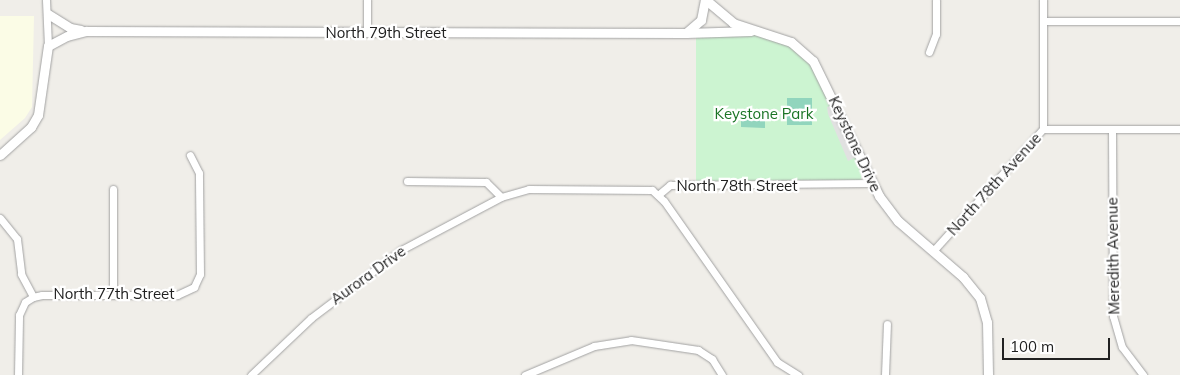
<!DOCTYPE html>
<style>
body{margin:0}
#map{position:relative;width:1180px;height:375px;overflow:hidden;background:#f0eee9;font-family:Mulish,sans-serif}
div>[style]{position:absolute}
[style*='--x']{left:calc(var(--x)*1px);top:calc(var(--y)*1px);width:calc(var(--w)*1px);rotate:calc(var(--a)*1deg)}
.education>*{inset:0;background:#fbfce6}
.park>*{inset:0;background:#ccf4d1}
.pitch>*{inset:0;background:#91d5bd}
.parking>*{inset:0;background:#e1e1e1}
.roads{filter:drop-shadow(0 0 1px #a2a2a2) drop-shadow(0 0 1px #a2a2a2)}
.minor>*{height:7px;margin:-3.5px;padding:0 3.5px;transform-origin:3.5px;border-radius:3.5px;background:#fff}
.tertiary>*{height:9px;margin:-4.5px;padding:0 4.5px;transform-origin:4.5px;border-radius:4.5px;background:#fff}
span{translate:-50% -50%;white-space:nowrap;text-align:center;line-height:1.15;-webkit-text-stroke:4.5px #fff;paint-order:stroke}
.street-label{font-size:15px;color:#212121}
.park-label{font-size:15px;color:#1a7425}
.scale{position:absolute;left:1002px;top:338px;width:108px;height:22px;box-sizing:border-box;border:2px solid #212121;border-top:0;padding-left:6px;font-size:15px;line-height:18px;white-space:nowrap;color:#212121;-webkit-text-stroke:4px #fff;paint-order:stroke}
</style>
<div id="map">
<div class="education">
<i style="clip-path:polygon(0 16px,34px 16px,32px 107px,25px 118px,0 140px)"></i>
</div>
<div class="park">
<i style="clip-path:polygon(758px 35px,787px 44px,809px 61px,862px 171px,861px 180px,696px 181px,696px 36px)"></i>
</div>
<div class="pitch">
<i style="clip-path:polygon(787px 98px,812px 98px,812px 110px,787px 110px)"></i>
<i style="clip-path:polygon(741px 111px,765px 112px,765px 128px,741px 127px)"></i>
<i style="clip-path:polygon(787px 113px,812px 113px,812px 125px,787px 125px)"></i>
</div>
<div class="parking">
<i style="clip-path:polygon(834px 105px,856px 157px,848px 161px,828px 114px,827px 107px)"></i>
</div>
<div class="roads">
<div class="minor">
<i style="--x:46;--y:0;--w:46;--a:87.5"></i>
<i style="--x:367;--y:0;--w:32;--a:90"></i>
<i style="--x:1043;--y:0;--w:129;--a:90"></i>
<i style="--x:1043;--y:21;--w:137;--a:0"></i>
<i style="--x:929;--y:52;--w:19;--a:-69"></i>
<i style="--x:936;--y:34;--w:34;--a:-90"></i>
<i style="--x:1112;--y:129;--w:187;--a:89.7"></i>
<i style="--x:1113;--y:316;--w:32;--a:74"></i>
<i style="--x:1122;--y:347;--w:35;--a:53"></i>
<i style="--x:407;--y:181;--w:79;--a:0.7"></i>
<i style="--x:486;--y:182;--w:21;--a:45"></i>
<i style="--x:113;--y:189;--w:106;--a:90"></i>
<i style="--x:658;--y:195;--w:16;--a:-40"></i>
<i style="--x:670;--y:185;--w:201;--a:-0.6"></i>
<i style="--x:0;--y:218;--w:27;--a:51"></i>
<i style="--x:17;--y:239;--w:35;--a:83"></i>
<i style="--x:21;--y:274;--w:26;--a:62"></i>
<i style="--x:933;--y:251;--w:164;--a:-48"></i>
<i style="--x:1043;--y:129;--w:137;--a:0"></i>
<i style="--x:18;--y:375;--w:60;--a:-89"></i>
<i style="--x:19;--y:315;--w:14;--a:-65"></i>
<i style="--x:25;--y:302;--w:9;--a:-32"></i>
<i style="--x:33;--y:297;--w:9;--a:-13"></i>
<i style="--x:42;--y:295;--w:135;--a:0"></i>
<i style="--x:177;--y:295;--w:19;--a:-25"></i>
<i style="--x:194;--y:287;--w:14;--a:-65"></i>
<i style="--x:200;--y:274;--w:101;--a:-90.6"></i>
<i style="--x:199;--y:173;--w:20;--a:-117"></i>
<i style="--x:251;--y:375;--w:83;--a:-43.5"></i>
<i style="--x:311;--y:318;--w:113;--a:-37.1"></i>
<i style="--x:401;--y:250;--w:113;--a:-27.9"></i>
<i style="--x:501;--y:197;--w:29;--a:-16"></i>
<i style="--x:529;--y:189;--w:123;--a:0.5"></i>
<i style="--x:652;--y:190;--w:16;--a:43"></i>
<i style="--x:664;--y:201;--w:197;--a:54.9"></i>
<i style="--x:777;--y:362;--w:25;--a:32"></i>
<i style="--x:525;--y:375;--w:75;--a:-22.8"></i>
<i style="--x:594;--y:346;--w:37;--a:-9"></i>
<i style="--x:631;--y:340;--w:68;--a:8.5"></i>
<i style="--x:698;--y:350;--w:17;--a:33"></i>
<i style="--x:712;--y:359;--w:19;--a:58"></i>
<i style="--x:885;--y:375;--w:51;--a:-87.8"></i>
</div>
<div class="tertiary">
<i style="--x:706;--y:0;--w:35;--a:40"></i>
<i style="--x:733;--y:23;--w:61;--a:18.1"></i>
<i style="--x:791;--y:42;--w:29;--a:41"></i>
<i style="--x:813;--y:61;--w:150;--a:63.9"></i>
<i style="--x:879;--y:196;--w:31;--a:53"></i>
<i style="--x:898;--y:221;--w:86;--a:40.7"></i>
<i style="--x:963;--y:277;--w:27;--a:51"></i>
<i style="--x:980;--y:298;--w:25;--a:74"></i>
<i style="--x:987;--y:322;--w:53;--a:88.9"></i>
<i style="--x:48;--y:14;--w:26;--a:32"></i>
<i style="--x:70;--y:28;--w:11;--a:10"></i>
<i style="--x:686;--y:33;--w:65;--a:-1.8"></i>
<i style="--x:0;--y:155;--w:42;--a:-42.1"></i>
<i style="--x:31;--y:127;--w:14;--a:-60"></i>
<i style="--x:38;--y:115;--w:70;--a:-81.8"></i>
<i style="--x:48;--y:46;--w:21;--a:-28"></i>
<i style="--x:67;--y:36;--w:20;--a:-15"></i>
<i style="--x:86;--y:31;--w:600;--a:0.19"></i>
<i style="--x:686;--y:33;--w:20;--a:-41"></i>
<i style="--x:701;--y:20;--w:20;--a:-79"></i>
</div>
</div>
<div class="street-label">
<span style="left:386px;top:33px">North 79th Street</span>
<span style="left:855px;top:144px;rotate:65deg">Keystone Drive</span>
<span style="left:994px;top:184px;rotate:-48deg">North 78th Avenue</span>
<span style="left:737px;top:186px">North 78th Street</span>
<span style="left:1113px;top:256px;rotate:-91deg">Meredith Avenue</span>
<span style="left:368px;top:275px;rotate:-36deg">Aurora Drive</span>
<span style="left:114px;top:294px">North 77th Street</span>
</div>
<div class="park-label">
<span style="left:764px;top:114px">Keystone Park</span>
</div>
<div class="scale">100 m</div>
</div>
